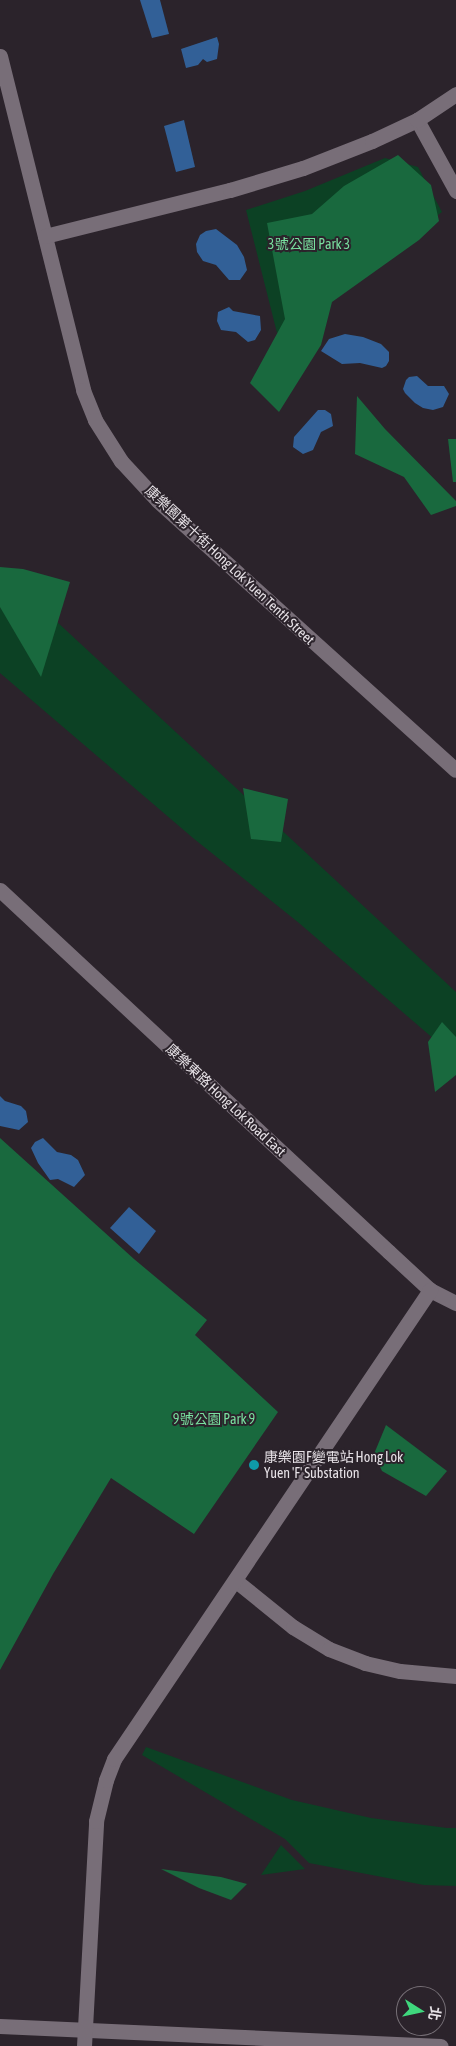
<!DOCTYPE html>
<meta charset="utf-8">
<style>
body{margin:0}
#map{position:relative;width:456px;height:2046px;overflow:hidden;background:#2b232b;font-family:"Asap Condensed","Noto Sans TC",sans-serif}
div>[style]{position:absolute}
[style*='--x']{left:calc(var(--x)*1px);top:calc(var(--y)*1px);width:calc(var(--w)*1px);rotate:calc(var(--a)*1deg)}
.green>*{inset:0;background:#0c4124}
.forest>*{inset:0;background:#19693e}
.water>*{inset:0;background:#326097}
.minor>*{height:15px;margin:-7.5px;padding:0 7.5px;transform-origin:7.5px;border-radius:7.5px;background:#786e78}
.dots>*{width:14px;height:14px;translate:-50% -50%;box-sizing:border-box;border:2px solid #2b232b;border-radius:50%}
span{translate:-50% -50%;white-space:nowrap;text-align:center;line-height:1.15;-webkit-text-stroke:4px #2b232b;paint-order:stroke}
.park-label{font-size:14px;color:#79df9f}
.street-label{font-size:14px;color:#e6e1e6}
.poi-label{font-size:14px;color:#e6e1e6}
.left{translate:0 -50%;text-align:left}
.north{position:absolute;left:396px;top:1986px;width:50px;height:50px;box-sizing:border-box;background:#2b232b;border:1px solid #766f76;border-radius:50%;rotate:100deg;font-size:14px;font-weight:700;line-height:20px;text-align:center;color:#e6e1e6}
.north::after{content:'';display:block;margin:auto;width:18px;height:22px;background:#3fd77d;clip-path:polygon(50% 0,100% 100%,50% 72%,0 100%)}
</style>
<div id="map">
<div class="green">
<i style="clip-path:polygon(385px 158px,418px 167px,442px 212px,277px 333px,246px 210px,305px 191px)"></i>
<i style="clip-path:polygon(0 569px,456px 992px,456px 1058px,299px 923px,193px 838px,0 673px)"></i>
<i style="clip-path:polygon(146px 1747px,292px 1800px,371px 1818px,447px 1828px,456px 1828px,456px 1886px,424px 1885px,309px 1863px,285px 1839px,142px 1755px)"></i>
<i style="clip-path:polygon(281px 1845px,305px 1869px,261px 1875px)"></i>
</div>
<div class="forest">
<i style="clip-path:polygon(398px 155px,431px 185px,439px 221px,419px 240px,332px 302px,321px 345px,279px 412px,250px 383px,285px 319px,267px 223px,312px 214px,344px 186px)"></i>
<i style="clip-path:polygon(357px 396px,385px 429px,456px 501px,456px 506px,431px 515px,404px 477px,355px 454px)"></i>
<i style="clip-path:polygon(448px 439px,456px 439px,456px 482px,453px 482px)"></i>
<i style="clip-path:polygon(0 567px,23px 569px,70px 582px,41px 677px,0 607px)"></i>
<i style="clip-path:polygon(243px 788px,288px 799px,281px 842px,251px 839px)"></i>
<i style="clip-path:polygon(442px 1022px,456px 1037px,456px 1075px,435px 1092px,428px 1042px)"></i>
<i style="clip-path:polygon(0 1138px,134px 1259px,207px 1320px,195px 1335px,278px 1412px,194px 1534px,111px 1478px,53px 1574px,0 1670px)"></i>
<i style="clip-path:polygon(386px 1425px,447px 1471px,426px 1496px,382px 1471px,374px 1454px)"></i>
<i style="clip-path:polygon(161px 1869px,221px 1877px,247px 1884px,231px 1900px,199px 1888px)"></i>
</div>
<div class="water">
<i style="clip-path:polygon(140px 0,160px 0,169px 34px,152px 38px)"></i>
<i style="clip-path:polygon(217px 37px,219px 44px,217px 59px,207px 62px,203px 59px,198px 65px,186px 68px,181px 49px)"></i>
<i style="clip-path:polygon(184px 120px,195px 167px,176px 172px,164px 126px)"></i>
<i style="clip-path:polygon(216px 229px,237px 245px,244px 257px,247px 270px,240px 280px,229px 280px,216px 265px,203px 261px,197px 252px,196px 244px,200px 235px,206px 231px)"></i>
<i style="clip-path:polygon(229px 307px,233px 311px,260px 316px,261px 330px,255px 340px,248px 342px,236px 332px,221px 330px,217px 321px,218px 312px)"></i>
<i style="clip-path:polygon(345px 334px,363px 337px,381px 344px,389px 352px,389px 361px,386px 366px,382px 368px,360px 363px,342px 364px,321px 351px,329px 339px)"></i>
<i style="clip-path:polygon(417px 376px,428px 386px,444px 386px,449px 394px,443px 407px,433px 410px,423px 408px,415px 403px,405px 393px,403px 389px,406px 380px,409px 377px)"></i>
<i style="clip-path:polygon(318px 410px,325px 410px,331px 414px,333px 426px,321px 432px,313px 450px,303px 454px,293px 447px,294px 437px)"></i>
<i style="clip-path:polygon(0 1096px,5px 1101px,21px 1106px,26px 1111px,28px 1122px,19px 1130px,0 1126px)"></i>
<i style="clip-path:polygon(43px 1138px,57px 1152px,71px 1155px,78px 1160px,85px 1175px,74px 1187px,58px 1179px,50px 1180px,38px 1163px,31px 1148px,35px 1142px)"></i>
<i style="clip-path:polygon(129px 1207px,156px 1231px,139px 1254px,110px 1228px)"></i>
</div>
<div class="minor">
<i style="--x:0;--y:56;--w:344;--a:76"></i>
<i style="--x:83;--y:390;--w:32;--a:68"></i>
<i style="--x:95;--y:420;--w:49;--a:57.6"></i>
<i style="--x:121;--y:461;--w:54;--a:47.2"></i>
<i style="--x:158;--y:501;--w:401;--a:42.1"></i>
<i style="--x:417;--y:120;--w:81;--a:61.2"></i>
<i style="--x:45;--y:236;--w:191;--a:-14"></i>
<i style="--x:230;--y:190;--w:76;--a:-16.8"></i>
<i style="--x:303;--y:168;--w:74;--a:-21.4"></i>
<i style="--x:372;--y:141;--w:50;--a:-25"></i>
<i style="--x:417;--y:120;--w:47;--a:-33.7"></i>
<i style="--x:0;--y:890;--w:531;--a:42.94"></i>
<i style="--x:389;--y:1252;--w:56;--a:42.8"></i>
<i style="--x:430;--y:1290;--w:29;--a:27"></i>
<i style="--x:236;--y:1581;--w:73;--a:38.9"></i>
<i style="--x:293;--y:1627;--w:42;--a:31.4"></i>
<i style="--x:329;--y:1649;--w:39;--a:21"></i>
<i style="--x:365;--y:1663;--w:36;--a:13"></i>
<i style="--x:400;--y:1671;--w:56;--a:5.1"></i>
<i style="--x:0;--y:2026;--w:441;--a:2.6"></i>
<i style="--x:84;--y:2046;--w:225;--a:-86.9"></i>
<i style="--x:96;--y:1821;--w:42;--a:-76.3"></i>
<i style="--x:106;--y:1780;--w:22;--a:-69"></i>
<i style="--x:114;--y:1759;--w:566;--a:-56.03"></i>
</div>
<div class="dots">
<i style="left:254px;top:1465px;background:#0f9aa8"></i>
</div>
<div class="park-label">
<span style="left:309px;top:244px">3號公園 Park 3</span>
<span style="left:214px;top:1419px">9號公園 Park 9</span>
</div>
<div class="street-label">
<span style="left:230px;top:565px;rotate:43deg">康樂園第十街 Hong Lok Yuen Tenth Street</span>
<span style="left:226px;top:1100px;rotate:43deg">康樂東路 Hong Lok Road East</span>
</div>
<div class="poi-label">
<span class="left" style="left:264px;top:1465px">康樂園F變電站 Hong Lok<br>Yuen 'F' Substation</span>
</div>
<div class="north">北</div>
</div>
